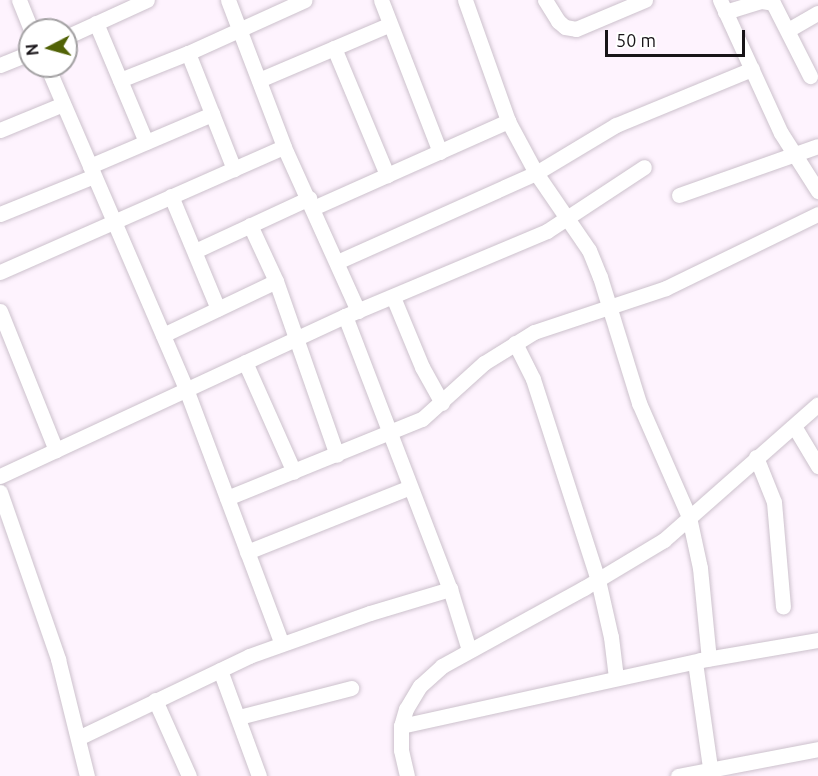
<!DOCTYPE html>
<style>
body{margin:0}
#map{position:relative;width:818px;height:776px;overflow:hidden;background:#fef3fe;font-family:Ubuntu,sans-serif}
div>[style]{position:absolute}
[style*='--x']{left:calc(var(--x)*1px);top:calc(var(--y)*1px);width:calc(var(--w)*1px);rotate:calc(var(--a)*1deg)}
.roads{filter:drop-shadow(0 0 2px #ccc1cc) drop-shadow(0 0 2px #ccc1cc)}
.minor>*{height:15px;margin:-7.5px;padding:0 7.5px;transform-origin:7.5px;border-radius:7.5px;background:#fff}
span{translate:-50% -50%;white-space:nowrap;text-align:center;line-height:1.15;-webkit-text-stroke:5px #fff;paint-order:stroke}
.north{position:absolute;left:18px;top:18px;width:60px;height:60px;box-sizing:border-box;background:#fff;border:2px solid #a3a1a3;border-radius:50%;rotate:264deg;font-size:16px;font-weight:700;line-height:24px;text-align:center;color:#181418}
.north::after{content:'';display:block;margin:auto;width:21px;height:27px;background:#516206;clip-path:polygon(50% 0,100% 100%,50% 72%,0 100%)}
.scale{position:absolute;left:605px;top:30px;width:140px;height:27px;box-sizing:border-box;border:3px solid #181418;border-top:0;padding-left:8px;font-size:18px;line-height:21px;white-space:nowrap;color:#181418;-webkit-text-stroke:4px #fff;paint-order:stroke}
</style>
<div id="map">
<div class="roads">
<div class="minor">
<i style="--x:19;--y:0;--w:32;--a:68"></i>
<i style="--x:228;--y:0;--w:157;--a:69.1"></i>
<i style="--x:284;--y:147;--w:180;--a:65.7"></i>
<i style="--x:381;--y:0;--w:163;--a:68.8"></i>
<i style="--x:465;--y:0;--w:128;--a:70.4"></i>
<i style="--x:508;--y:121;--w:59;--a:61.7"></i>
<i style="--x:536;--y:173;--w:93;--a:55.5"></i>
<i style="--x:589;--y:250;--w:29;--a:68"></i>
<i style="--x:600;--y:277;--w:132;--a:72.8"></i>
<i style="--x:639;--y:403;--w:124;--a:66.3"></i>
<i style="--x:689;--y:517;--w:52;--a:77.8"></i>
<i style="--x:700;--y:568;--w:91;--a:84.4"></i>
<i style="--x:545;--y:0;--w:25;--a:58"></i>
<i style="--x:558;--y:21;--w:9;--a:41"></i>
<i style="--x:565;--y:27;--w:11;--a:10"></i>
<i style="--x:576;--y:29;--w:75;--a:-22.8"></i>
<i style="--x:720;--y:0;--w:146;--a:65.4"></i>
<i style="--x:781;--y:133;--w:69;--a:57.5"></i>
<i style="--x:725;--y:12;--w:39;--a:-17"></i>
<i style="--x:762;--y:1;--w:11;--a:10"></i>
<i style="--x:773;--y:3;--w:82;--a:63.1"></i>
<i style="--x:96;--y:23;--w:129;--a:67.2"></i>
<i style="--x:788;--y:30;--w:34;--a:-30"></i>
<i style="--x:66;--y:37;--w:89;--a:-24.6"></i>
<i style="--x:334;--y:48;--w:138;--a:67.3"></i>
<i style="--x:188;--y:53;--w:125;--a:68.4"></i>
<i style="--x:0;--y:65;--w:32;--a:-22"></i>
<i style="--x:47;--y:66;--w:352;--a:66.7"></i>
<i style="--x:186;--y:389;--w:272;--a:69.4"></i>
<i style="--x:120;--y:80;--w:73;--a:-21.7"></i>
<i style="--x:188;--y:53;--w:128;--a:-24.4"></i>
<i style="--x:259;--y:80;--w:142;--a:-23.1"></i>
<i style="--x:0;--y:130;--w:68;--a:-22.4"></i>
<i style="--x:90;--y:166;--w:133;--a:-23.1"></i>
<i style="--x:679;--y:195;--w:147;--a:-19.4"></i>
<i style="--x:171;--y:196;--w:122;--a:67.4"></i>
<i style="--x:313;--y:208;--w:214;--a:-24"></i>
<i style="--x:0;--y:214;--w:101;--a:-22"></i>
<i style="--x:250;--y:225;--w:62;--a:65.1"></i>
<i style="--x:276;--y:281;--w:184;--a:70.7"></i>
<i style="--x:195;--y:251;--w:126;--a:-24.9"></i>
<i style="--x:337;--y:262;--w:218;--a:-24.1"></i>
<i style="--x:536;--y:173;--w:93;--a:-31"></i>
<i style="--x:616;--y:125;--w:147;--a:-22.4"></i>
<i style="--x:0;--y:272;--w:310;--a:-23.8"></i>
<i style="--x:393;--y:297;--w:76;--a:67.5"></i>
<i style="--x:422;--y:367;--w:41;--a:60.9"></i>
<i style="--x:0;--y:311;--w:150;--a:68.1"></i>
<i style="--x:345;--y:316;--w:292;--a:69"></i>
<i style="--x:450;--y:589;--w:64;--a:72.7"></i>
<i style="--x:163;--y:335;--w:125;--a:-25.5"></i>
<i style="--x:515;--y:343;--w:40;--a:63.4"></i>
<i style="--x:533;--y:379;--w:211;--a:72.1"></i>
<i style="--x:598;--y:580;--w:58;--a:77.2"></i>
<i style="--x:611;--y:637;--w:41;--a:83"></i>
<i style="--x:245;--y:362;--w:120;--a:66"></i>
<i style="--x:794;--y:426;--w:47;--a:59"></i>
<i style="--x:756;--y:457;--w:48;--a:68.2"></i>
<i style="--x:774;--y:502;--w:105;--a:85.1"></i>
<i style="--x:0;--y:476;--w:380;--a:-24.9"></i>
<i style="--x:345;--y:316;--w:219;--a:-22.8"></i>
<i style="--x:547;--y:231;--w:116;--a:-33.4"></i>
<i style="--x:0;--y:492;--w:177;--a:70.8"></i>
<i style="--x:58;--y:659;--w:121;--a:76.1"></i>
<i style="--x:227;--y:498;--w:210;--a:-22.1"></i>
<i style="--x:422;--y:419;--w:84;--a:-42.1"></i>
<i style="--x:484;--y:363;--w:59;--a:-31.8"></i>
<i style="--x:534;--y:332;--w:139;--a:-18.4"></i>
<i style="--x:666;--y:288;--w:169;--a:-26"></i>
<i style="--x:247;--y:552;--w:175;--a:-21.7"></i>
<i style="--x:695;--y:662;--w:107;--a:81.9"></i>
<i style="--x:220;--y:670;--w:113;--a:69.8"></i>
<i style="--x:155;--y:700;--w:83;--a:65.9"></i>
<i style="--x:239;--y:717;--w:116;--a:-14.5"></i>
<i style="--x:401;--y:726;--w:307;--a:-12.4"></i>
<i style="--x:701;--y:660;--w:119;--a:-9.7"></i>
<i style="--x:78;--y:738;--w:190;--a:-25.6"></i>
<i style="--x:249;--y:656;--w:128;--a:-19.6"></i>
<i style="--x:370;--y:613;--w:84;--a:-16.7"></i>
<i style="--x:407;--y:776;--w:27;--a:-103"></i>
<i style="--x:401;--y:750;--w:24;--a:-90"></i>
<i style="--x:401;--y:726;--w:18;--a:-74"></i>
<i style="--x:406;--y:709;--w:27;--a:-59"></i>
<i style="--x:420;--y:686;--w:30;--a:-42"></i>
<i style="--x:442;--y:666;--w:162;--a:-28.8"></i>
<i style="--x:584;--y:588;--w:93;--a:-31"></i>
<i style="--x:664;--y:540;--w:205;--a:-41.4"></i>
<i style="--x:678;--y:776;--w:143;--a:-10.9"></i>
</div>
</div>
<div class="north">N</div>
<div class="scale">50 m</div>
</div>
